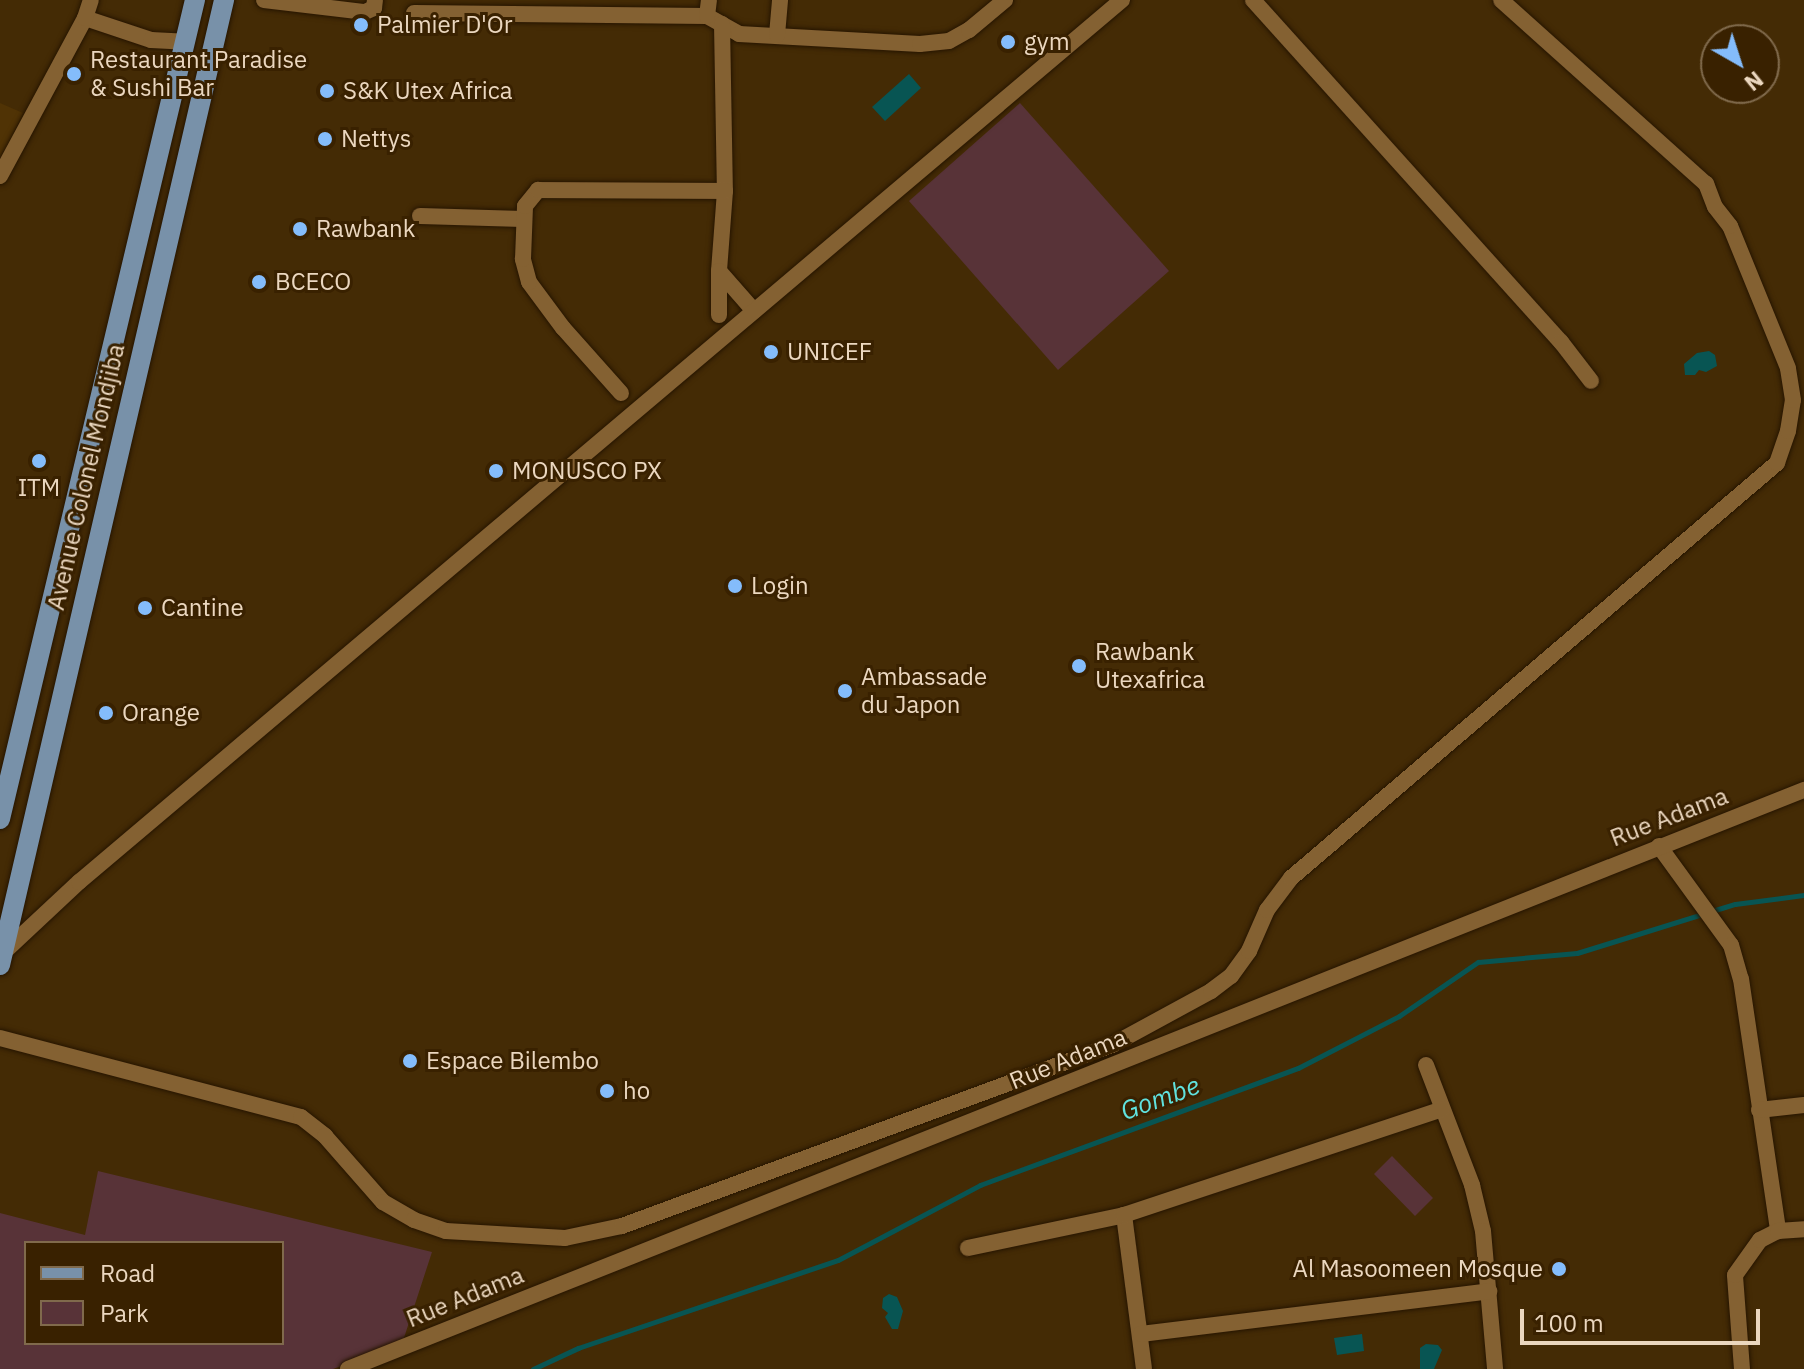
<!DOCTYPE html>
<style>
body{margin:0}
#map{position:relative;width:1804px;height:1369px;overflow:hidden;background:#442b05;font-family:"IBM Plex Sans",sans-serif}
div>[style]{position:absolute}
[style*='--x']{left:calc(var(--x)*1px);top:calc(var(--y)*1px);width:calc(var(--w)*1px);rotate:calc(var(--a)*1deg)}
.built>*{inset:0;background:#503305}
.green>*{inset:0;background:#583338}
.water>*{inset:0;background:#085553}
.stream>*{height:5px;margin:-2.5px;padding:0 2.5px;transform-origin:2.5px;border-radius:2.5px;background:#085553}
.roads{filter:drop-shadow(0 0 2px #261500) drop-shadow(0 0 2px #261500)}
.street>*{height:16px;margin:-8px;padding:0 8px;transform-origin:8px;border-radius:8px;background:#846132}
.primary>*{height:20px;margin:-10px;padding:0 10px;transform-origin:10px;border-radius:10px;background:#7891a9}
.dots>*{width:22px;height:22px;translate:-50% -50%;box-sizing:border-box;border:4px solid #392100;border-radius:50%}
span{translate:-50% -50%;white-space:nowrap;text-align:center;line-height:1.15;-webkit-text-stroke:6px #392100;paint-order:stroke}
.poi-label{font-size:24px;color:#ebd7bf}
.left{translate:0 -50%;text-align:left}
.right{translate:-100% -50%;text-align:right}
.street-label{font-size:24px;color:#ebd7bf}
.water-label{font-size:26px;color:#60e2de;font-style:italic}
.legend{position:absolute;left:24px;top:1241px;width:260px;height:104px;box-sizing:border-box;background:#392100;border:2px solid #806a4c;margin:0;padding:10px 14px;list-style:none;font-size:24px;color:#ebd7bf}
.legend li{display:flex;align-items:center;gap:16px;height:40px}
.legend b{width:40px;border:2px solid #806a4c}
.north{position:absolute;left:1700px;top:24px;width:80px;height:80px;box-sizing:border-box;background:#392100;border:2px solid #806a4c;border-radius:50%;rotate:141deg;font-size:22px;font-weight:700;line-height:32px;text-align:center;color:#ebd7bf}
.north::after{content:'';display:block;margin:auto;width:28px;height:36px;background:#84bcfb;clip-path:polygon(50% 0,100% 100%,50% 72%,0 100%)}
.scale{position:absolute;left:1520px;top:1309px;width:240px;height:36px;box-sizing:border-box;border:4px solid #ebd7bf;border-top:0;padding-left:10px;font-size:24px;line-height:28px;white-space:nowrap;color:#ebd7bf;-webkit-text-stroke:6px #392100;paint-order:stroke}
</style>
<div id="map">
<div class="built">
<i style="clip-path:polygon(0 103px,23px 113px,0 161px)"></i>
</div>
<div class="green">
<i style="clip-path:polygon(1020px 103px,1169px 271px,1058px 370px,909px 201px)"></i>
<i style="clip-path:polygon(1392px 1156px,1433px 1198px,1415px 1216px,1374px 1174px)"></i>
<i style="clip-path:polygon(evenodd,98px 1171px,432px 1252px,402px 1344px,333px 1369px,0 1369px,0 1213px,85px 1235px,98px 1171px,26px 1243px,282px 1243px,282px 1343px,26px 1343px,26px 1243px)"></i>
</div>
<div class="water">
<i style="clip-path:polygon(909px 74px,921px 88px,885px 121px,872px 107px)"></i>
<i style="clip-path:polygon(1709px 351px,1715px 355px,1717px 366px,1706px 372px,1699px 370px,1695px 375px,1685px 375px,1684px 364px,1697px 353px)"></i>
<i style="clip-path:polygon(889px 1294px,897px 1297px,903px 1311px,898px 1329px,892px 1329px,885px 1317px,888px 1313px,882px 1308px,883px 1298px)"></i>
<i style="clip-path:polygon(1362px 1334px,1364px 1351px,1337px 1355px,1334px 1338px)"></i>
<i style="clip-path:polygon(1426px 1344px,1438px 1345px,1442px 1350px,1434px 1369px,1420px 1369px,1420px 1348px)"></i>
</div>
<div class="stream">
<i style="--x:1712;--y:911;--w:24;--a:-17"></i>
<i style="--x:1735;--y:904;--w:70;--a:-7.4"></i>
<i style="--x:533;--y:1369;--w:50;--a:-25"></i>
<i style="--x:578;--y:1348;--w:274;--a:-18.7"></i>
<i style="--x:838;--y:1260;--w:161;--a:-27.8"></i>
<i style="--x:980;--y:1185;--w:339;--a:-20.2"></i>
<i style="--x:1298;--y:1068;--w:114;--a:-27.2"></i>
<i style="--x:1399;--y:1016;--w:96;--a:-34.4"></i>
<i style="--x:1478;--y:962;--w:99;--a:-5.2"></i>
<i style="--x:1577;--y:953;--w:131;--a:-17.3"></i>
</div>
<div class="roads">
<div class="street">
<i style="--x:264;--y:0;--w:102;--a:6.8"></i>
<i style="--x:365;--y:12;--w:10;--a:-24"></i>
<i style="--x:374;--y:8;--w:8;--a:-83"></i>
<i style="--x:1253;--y:0;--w:460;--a:48"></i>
<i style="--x:1561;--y:342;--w:49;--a:52.4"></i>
<i style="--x:414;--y:13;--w:293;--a:0.6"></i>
<i style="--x:707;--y:16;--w:37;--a:29"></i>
<i style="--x:739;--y:34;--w:181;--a:3.2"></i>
<i style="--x:920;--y:44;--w:29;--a:-6"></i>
<i style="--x:949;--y:41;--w:23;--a:-29"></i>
<i style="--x:969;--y:30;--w:47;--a:-39.8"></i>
<i style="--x:707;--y:16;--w:16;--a:-83"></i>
<i style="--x:85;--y:18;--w:70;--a:18.4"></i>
<i style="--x:151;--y:40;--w:34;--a:3"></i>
<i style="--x:722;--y:24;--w:167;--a:89"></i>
<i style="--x:725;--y:191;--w:80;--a:94.3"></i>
<i style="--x:719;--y:271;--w:53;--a:48.8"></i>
<i style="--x:777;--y:35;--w:35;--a:-85"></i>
<i style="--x:0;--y:176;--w:179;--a:-61.7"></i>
<i style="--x:85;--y:18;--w:19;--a:-72"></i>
<i style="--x:420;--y:216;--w:103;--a:1.7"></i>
<i style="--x:719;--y:271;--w:44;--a:90"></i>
<i style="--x:621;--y:393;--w:87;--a:-131.7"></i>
<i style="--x:563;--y:328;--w:57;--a:-126.5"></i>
<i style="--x:529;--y:282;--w:24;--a:-105"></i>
<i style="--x:523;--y:259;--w:53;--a:-87.8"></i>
<i style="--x:525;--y:206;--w:21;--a:-51"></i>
<i style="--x:538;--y:190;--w:187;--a:0.3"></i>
<i style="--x:1659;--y:846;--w:122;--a:54"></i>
<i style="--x:1731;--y:945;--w:35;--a:74"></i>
<i style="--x:1741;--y:979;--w:255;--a:81.6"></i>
<i style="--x:3;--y:953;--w:104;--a:-43.1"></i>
<i style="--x:79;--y:882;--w:1366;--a:-40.22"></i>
<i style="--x:0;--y:1038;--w:311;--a:14.7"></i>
<i style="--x:301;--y:1117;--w:31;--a:38"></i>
<i style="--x:325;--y:1136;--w:88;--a:48.7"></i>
<i style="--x:383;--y:1202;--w:36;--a:30"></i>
<i style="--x:414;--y:1220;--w:34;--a:19"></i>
<i style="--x:446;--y:1231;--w:119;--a:3.4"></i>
<i style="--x:565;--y:1238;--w:58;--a:-11.9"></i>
<i style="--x:622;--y:1226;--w:522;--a:-20.27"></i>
<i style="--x:1112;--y:1045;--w:113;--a:-28.6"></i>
<i style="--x:1211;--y:991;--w:25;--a:-37"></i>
<i style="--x:1231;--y:976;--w:31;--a:-54"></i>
<i style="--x:1249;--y:951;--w:45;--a:-66.3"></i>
<i style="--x:1267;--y:910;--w:40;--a:-53"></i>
<i style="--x:1291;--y:878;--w:639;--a:-40.49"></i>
<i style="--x:1777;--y:463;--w:34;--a:-71"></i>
<i style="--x:1788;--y:431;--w:31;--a:-81"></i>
<i style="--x:1793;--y:400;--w:32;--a:-99"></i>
<i style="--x:1788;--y:368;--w:153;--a:-112.2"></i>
<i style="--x:1730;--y:226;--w:24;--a:-128"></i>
<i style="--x:1715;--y:207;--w:25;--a:-111"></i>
<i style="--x:1706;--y:184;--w:275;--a:-138.1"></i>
<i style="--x:1426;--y:1065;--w:129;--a:69"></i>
<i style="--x:1472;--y:1185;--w:47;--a:76.6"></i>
<i style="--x:1483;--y:1231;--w:139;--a:85"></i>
<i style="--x:1759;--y:1110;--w:45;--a:-6.3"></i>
<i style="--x:1124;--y:1215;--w:155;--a:82.6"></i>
<i style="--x:968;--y:1248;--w:159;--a:-11.9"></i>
<i style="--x:1124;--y:1215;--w:335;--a:-18.4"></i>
<i style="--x:1141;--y:1334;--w:351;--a:-7"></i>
<i style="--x:348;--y:1369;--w:1567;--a:-21.69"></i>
<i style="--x:1742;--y:1369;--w:94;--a:-94.3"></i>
<i style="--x:1735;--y:1275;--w:43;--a:-54.5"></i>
<i style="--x:1760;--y:1240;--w:20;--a:-27"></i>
<i style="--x:1778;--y:1231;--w:26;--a:-4"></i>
</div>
<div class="primary">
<i style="--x:0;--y:819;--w:842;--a:-76.61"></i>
<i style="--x:0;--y:965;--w:991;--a:-76.93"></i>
</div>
</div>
<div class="dots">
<i style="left:361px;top:25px;background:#84bcfb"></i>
<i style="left:1008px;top:42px;background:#84bcfb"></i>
<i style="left:74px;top:74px;background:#84bcfb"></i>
<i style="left:327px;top:91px;background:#84bcfb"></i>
<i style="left:325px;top:139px;background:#84bcfb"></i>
<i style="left:300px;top:229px;background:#84bcfb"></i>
<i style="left:259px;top:282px;background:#84bcfb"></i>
<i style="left:771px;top:352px;background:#84bcfb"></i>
<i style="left:39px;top:461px;background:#84bcfb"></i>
<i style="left:496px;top:471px;background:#84bcfb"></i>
<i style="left:735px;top:586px;background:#84bcfb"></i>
<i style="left:145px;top:608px;background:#84bcfb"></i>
<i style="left:1079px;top:666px;background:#84bcfb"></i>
<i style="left:845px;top:691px;background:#84bcfb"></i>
<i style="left:106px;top:713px;background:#84bcfb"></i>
<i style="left:410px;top:1061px;background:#84bcfb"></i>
<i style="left:607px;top:1091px;background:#84bcfb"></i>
<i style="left:1559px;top:1269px;background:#84bcfb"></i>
</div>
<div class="poi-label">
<span class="left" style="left:377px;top:25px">Palmier D'Or</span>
<span class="left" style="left:1024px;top:42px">gym</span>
<span class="left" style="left:90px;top:74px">Restaurant Paradise<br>&amp; Sushi Bar</span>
<span class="left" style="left:343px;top:91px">S&amp;K Utex Africa</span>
<span class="left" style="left:341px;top:139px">Nettys</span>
<span class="left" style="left:316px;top:229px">Rawbank</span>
<span class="left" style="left:275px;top:282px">BCECO</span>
<span class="left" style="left:787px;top:352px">UNICEF</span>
<span class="left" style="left:512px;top:471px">MONUSCO PX</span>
<span style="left:39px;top:488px">ITM</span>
<span class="left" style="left:751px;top:586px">Login</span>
<span class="left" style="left:161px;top:608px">Cantine</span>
<span class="left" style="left:1095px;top:666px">Rawbank<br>Utexafrica</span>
<span class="left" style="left:861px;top:691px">Ambassade<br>du Japon</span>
<span class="left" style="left:122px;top:713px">Orange</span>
<span class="left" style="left:426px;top:1061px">Espace Bilembo</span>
<span class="left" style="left:623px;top:1091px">ho</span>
<span class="right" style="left:1543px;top:1269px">Al Masoomeen Mosque</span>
</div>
<div class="street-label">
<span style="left:86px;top:477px;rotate:-77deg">Avenue Colonel Mondjiba</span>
<span style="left:1669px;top:817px;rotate:-21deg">Rue Adama</span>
<span style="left:1068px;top:1059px;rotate:-22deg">Rue Adama</span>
<span style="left:465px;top:1297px;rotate:-22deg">Rue Adama</span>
</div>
<div class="water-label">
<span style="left:1160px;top:1098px;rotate:-20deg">Gombe</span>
</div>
<ul class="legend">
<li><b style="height:10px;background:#7891a9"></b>Road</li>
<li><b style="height:22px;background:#583338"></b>Park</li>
</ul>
<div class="north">N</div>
<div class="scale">100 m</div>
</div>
